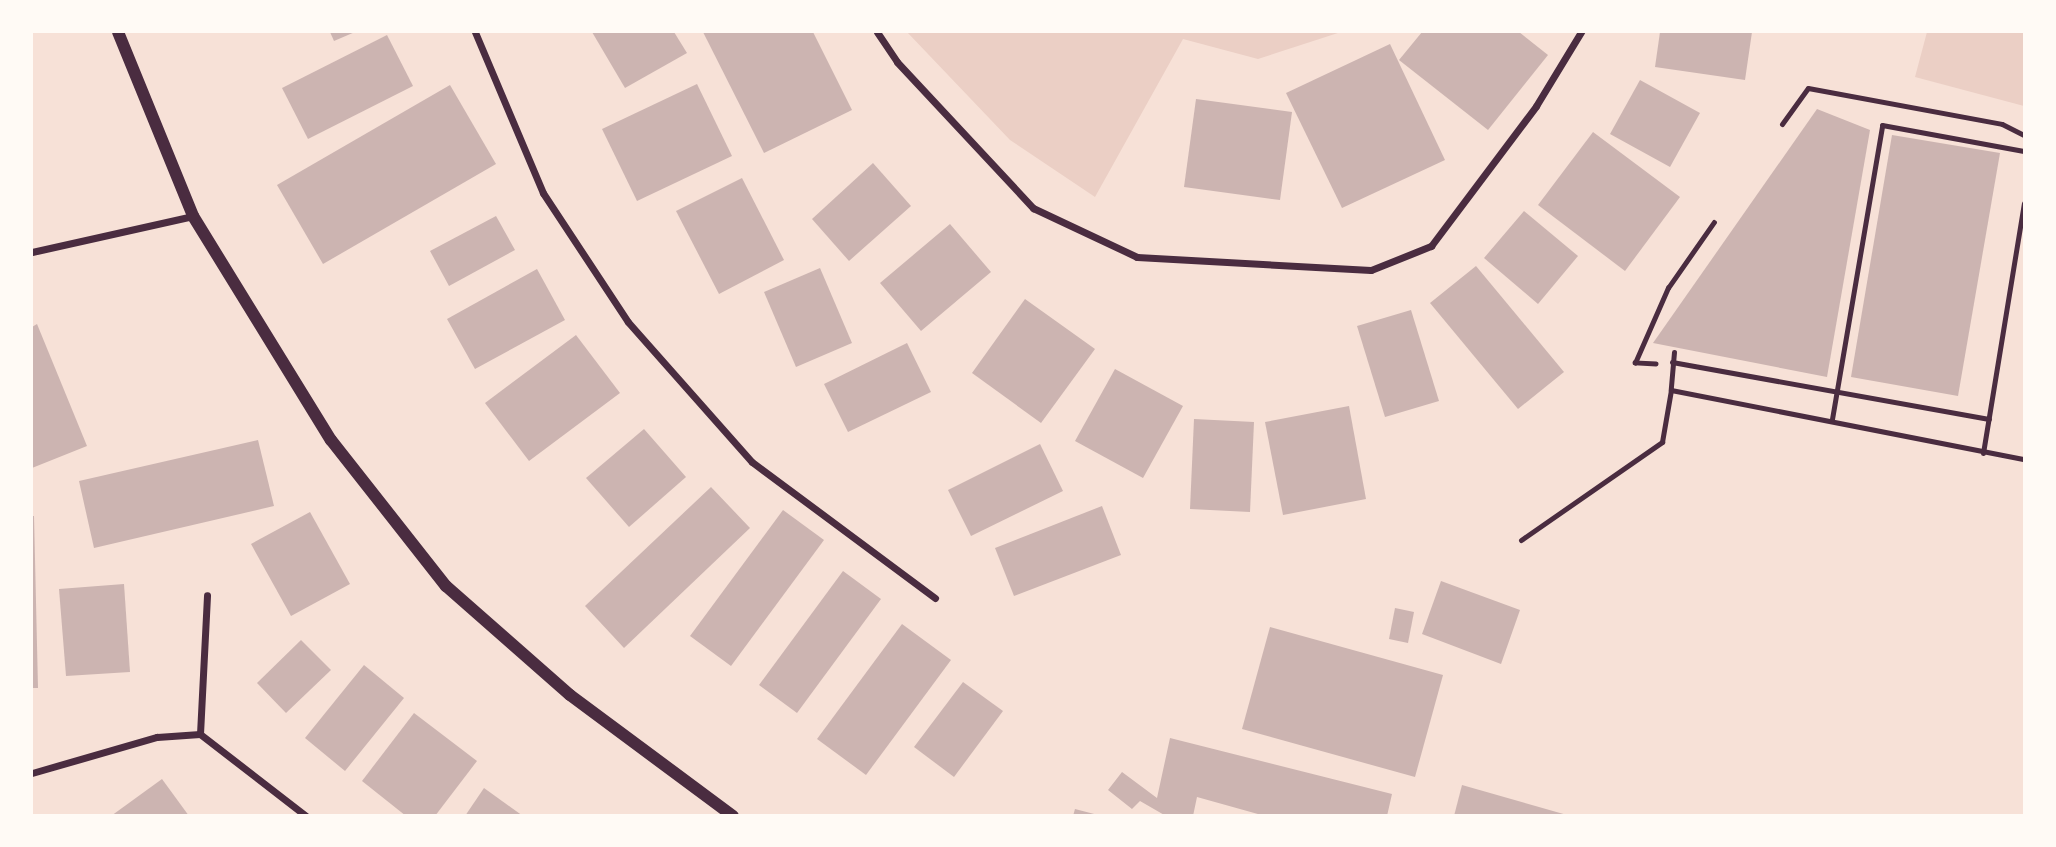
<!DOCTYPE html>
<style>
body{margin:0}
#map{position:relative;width:2056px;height:847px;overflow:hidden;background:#f7e1d7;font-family:"Asap Condensed",sans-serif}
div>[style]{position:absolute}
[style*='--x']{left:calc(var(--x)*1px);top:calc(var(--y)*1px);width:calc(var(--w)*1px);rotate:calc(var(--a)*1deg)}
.green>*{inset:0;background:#ebcfc5}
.building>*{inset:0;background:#ccb4b1}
.path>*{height:4.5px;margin:-2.25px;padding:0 2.25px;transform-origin:2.25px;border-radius:2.25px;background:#4a2c40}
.service>*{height:5px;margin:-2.5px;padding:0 2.5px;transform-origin:2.5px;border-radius:2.5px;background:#4a2c40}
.minor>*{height:7px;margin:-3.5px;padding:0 3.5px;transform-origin:3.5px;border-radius:3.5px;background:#4a2c40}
.tertiary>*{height:12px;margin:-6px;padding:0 6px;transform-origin:6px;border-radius:6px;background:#4a2c40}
span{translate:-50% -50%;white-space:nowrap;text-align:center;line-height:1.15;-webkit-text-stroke:5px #fffaf5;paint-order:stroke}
.frame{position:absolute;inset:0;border:33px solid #fffaf5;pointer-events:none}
</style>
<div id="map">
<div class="green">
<i style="clip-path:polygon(907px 32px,1341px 32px,1258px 59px,1183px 39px,1095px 197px,1010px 140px)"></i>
<i style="clip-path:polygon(1927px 32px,2024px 32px,2024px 106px,1915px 77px)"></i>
</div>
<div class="building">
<i style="clip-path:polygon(330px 32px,355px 32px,334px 41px)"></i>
<i style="clip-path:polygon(592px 32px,674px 32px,687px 53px,625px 88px)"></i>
<i style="clip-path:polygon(703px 32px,813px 32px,852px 110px,764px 153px)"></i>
<i style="clip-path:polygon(1422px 32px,1519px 32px,1548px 55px,1488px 130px,1399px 60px)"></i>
<i style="clip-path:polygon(1660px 32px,1752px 32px,1745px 80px,1655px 67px)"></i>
<i style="clip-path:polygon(387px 35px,413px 86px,308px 139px,282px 88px)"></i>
<i style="clip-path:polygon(1390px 44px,1445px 160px,1342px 208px,1286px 93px)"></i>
<i style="clip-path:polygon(1640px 80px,1700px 113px,1670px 167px,1610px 134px)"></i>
<i style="clip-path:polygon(697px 84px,732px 156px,637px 201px,602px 129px)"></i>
<i style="clip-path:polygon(450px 85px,496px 164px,323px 264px,277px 185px)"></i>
<i style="clip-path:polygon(1196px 99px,1292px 112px,1280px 200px,1184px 187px)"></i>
<i style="clip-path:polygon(1817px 109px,1870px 130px,1827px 377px,1653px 343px)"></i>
<i style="clip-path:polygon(1593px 132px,1680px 197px,1625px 271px,1538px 205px)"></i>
<i style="clip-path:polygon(1892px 135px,2000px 153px,1958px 396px,1851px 377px)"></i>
<i style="clip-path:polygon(873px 163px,911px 206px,849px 261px,812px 219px)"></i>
<i style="clip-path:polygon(742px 178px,784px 260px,719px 294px,676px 211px)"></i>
<i style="clip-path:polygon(1524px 211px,1578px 256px,1538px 304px,1484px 258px)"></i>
<i style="clip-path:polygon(496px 216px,515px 250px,449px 286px,430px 251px)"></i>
<i style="clip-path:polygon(950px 224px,991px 272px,921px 331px,880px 283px)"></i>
<i style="clip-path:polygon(1476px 266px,1564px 372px,1518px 409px,1430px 303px)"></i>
<i style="clip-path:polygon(820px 268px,852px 343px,796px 367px,764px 292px)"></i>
<i style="clip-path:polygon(537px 269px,565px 320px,475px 369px,447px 319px)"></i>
<i style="clip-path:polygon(1025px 299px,1095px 349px,1041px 423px,972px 373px)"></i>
<i style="clip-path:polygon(1411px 310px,1439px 401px,1385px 417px,1357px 326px)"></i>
<i style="clip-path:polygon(37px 324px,87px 446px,32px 468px,32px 327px)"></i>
<i style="clip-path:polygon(576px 335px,620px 393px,529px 461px,485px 403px)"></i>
<i style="clip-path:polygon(907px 343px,931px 392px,848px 432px,824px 384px)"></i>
<i style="clip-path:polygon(1115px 369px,1183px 406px,1143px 478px,1075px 441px)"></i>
<i style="clip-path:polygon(1349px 406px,1366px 499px,1283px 515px,1265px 422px)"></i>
<i style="clip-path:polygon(1194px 419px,1254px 422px,1250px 512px,1190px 509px)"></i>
<i style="clip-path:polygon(644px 429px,686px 477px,629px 527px,586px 478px)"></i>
<i style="clip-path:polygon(258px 440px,274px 506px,94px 548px,79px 481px)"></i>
<i style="clip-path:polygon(1040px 444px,1063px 491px,971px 536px,948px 490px)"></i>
<i style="clip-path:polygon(711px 487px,750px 528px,624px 648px,585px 606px)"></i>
<i style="clip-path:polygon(1102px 506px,1121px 555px,1014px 596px,995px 548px)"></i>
<i style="clip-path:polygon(783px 510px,824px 540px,731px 666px,690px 636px)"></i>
<i style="clip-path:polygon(310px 512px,350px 584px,291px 616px,251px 544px)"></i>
<i style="clip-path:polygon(32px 516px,34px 516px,38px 688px,32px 688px)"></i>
<i style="clip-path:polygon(843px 571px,881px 599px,797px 713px,759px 685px)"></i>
<i style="clip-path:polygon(1441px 581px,1520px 610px,1501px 664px,1422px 634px)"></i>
<i style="clip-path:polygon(124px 584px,130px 672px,66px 676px,59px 589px)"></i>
<i style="clip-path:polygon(1395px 608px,1414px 612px,1408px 643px,1389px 639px)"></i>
<i style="clip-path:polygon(902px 624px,951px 660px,866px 775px,817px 739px)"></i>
<i style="clip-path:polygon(1270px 627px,1443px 675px,1415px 777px,1242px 729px)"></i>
<i style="clip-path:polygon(301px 640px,331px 670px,286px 713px,257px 683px)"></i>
<i style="clip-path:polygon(364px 665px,404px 698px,345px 771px,305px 738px)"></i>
<i style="clip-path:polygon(963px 682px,1003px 711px,954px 777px,914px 747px)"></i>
<i style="clip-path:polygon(414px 713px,477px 761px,435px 816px,406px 816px,362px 781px)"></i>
<i style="clip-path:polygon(1170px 738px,1392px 794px,1387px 816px,1265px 816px,1197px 797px,1193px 816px,1166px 816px,1140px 801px,1132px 809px,1108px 790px,1122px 772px,1157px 798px)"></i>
<i style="clip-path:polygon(162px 779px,189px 816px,111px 816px)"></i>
<i style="clip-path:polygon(1462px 785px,1567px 815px,1566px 816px,1454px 816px)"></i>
<i style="clip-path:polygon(484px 788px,523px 816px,465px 816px)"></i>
<i style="clip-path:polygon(1075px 809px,1098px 815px,1098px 816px,1073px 816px)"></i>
</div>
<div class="path">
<i style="--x:1656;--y:364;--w:21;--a:-177"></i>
<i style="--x:1635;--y:363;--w:82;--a:-66.3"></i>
<i style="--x:1668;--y:288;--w:80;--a:-55.1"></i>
</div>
<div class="service">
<i style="--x:1782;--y:124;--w:44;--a:-54.2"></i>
<i style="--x:1808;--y:88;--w:197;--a:10.5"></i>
<i style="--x:2002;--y:124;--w:25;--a:27"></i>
<i style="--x:1674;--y:352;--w:38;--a:95"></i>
<i style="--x:1671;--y:390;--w:360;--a:11.1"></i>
<i style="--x:1672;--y:362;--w:322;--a:10.2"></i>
<i style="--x:1832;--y:419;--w:298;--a:-80.3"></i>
<i style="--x:1882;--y:125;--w:144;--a:10.4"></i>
<i style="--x:1983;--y:453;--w:253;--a:-80.7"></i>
<i style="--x:1521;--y:540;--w:172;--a:-34.8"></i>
<i style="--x:1662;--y:442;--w:53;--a:-80.2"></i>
</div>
<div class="minor">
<i style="--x:475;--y:32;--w:175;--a:67.1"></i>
<i style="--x:543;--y:193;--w:154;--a:56.6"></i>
<i style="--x:628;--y:322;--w:187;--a:48.5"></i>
<i style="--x:752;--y:462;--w:228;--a:36.6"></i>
<i style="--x:877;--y:32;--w:36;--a:56"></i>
<i style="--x:897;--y:62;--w:200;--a:47"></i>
<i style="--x:1033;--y:208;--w:115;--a:25.2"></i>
<i style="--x:1137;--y:257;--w:234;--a:3.2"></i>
<i style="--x:1371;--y:270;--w:65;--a:-21.8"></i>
<i style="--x:1431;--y:246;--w:175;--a:-53.1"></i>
<i style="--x:1536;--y:106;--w:87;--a:-58.7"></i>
<i style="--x:32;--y:252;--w:165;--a:-12.6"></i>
<i style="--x:200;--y:734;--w:139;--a:-87.1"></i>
<i style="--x:32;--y:773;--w:130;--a:-16.1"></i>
<i style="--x:157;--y:737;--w:43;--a:-4"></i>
<i style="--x:200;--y:734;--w:134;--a:37.7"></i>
</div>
<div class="tertiary">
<i style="--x:118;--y:32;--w:199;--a:67.8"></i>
<i style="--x:193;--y:216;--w:263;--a:58.4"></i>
<i style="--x:331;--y:440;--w:186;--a:51.8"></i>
<i style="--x:446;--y:586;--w:165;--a:41.3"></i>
<i style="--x:570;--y:695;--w:203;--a:36.6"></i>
</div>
<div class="frame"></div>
</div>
